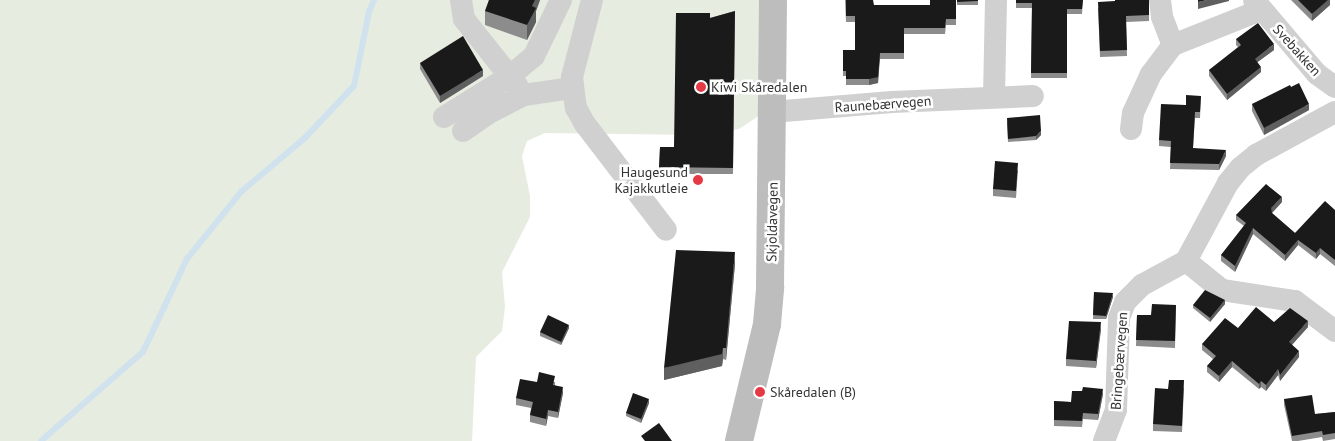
<!DOCTYPE html>
<meta charset="utf-8">
<style>
body{margin:0}
#map{position:relative;width:1335px;height:441px;overflow:hidden;background:#fff;font-family:"PT Sans",sans-serif}
div>[style]{position:absolute}
[style*='--x']{left:calc(var(--x)*1px);top:calc(var(--y)*1px);width:calc(var(--w)*1px);rotate:calc(var(--a)*1deg)}
.green>*{inset:0;background:#e6ecdf}
.stream>*{height:5.5px;margin:-2.75px;padding:0 2.75px;transform-origin:2.75px;border-radius:2.75px;background:#cfe2ee}
.street>*{height:22px;margin:-11px;padding:0 11px;transform-origin:11px;border-radius:11px;background:#d0d0d0}
.secondary>*{height:28px;margin:-14px;padding:0 14px;transform-origin:14px;border-radius:14px;background:#bdbdbd}
.wall>*{inset:0;background:#8c8c8c}
.shaded-wall>*{inset:0;background:#5f5f5f}
.building>*{inset:0;background:#1a1a1a}
.dots>*{width:14px;height:14px;translate:-50% -50%;box-sizing:border-box;border:2px solid #fff;border-radius:50%}
span{translate:-50% -50%;white-space:nowrap;text-align:center;line-height:1.15;-webkit-text-stroke:5px #fff;paint-order:stroke}
.street-label{font-size:14px;color:#333}
.poi-label{font-size:14px;color:#333}
.left{translate:0 -50%;text-align:left}
.right{translate:-100% -50%;text-align:right}
</style>
<div id="map">
<div class="green">
<i style="clip-path:polygon(0 0,773px 0,774px 106px,739px 129px,698px 135px,545px 133px,527px 141px,522px 156px,530px 196px,530px 217px,502px 272px,505px 307px,502px 331px,476px 357px,472px 441px,0 441px)"></i>
</div>
<div class="stream">
<i style="--x:41;--y:441;--w:135;--a:-41.1"></i>
<i style="--x:143;--y:352;--w:103;--a:-64.7"></i>
<i style="--x:187;--y:259;--w:86;--a:-51.1"></i>
<i style="--x:241;--y:192;--w:84;--a:-40.2"></i>
<i style="--x:305;--y:138;--w:71;--a:-46.7"></i>
<i style="--x:354;--y:86;--w:76;--a:-78.5"></i>
<i style="--x:369;--y:12;--w:13;--a:-67"></i>
</div>
<div class="street">
<i style="--x:461;--y:0;--w:19;--a:81"></i>
<i style="--x:464;--y:19;--w:87;--a:51.5"></i>
<i style="--x:592;--y:0;--w:80;--a:104.6"></i>
<i style="--x:572;--y:77;--w:31;--a:83"></i>
<i style="--x:576;--y:108;--w:18;--a:61"></i>
<i style="--x:585;--y:124;--w:133;--a:52.6"></i>
<i style="--x:1160;--y:0;--w:17;--a:83"></i>
<i style="--x:1162;--y:17;--w:30;--a:69"></i>
<i style="--x:1254;--y:0;--w:97;--a:49.6"></i>
<i style="--x:1317;--y:74;--w:22;--a:36"></i>
<i style="--x:994;--y:96;--w:96;--a:-88.8"></i>
<i style="--x:772;--y:112;--w:120;--a:-4.8"></i>
<i style="--x:892;--y:102;--w:141;--a:-2.4"></i>
<i style="--x:444;--y:117;--w:78;--a:-31.8"></i>
<i style="--x:510;--y:76;--w:31;--a:-40"></i>
<i style="--x:534;--y:56;--w:62;--a:-64.3"></i>
<i style="--x:1131;--y:129;--w:16;--a:-83"></i>
<i style="--x:1133;--y:113;--w:43;--a:-65.2"></i>
<i style="--x:1151;--y:74;--w:36;--a:-53"></i>
<i style="--x:1173;--y:45;--w:95;--a:-21.7"></i>
<i style="--x:463;--y:131;--w:29;--a:-35"></i>
<i style="--x:487;--y:114;--w:42;--a:-27.2"></i>
<i style="--x:524;--y:95;--w:49;--a:-8.3"></i>
<i style="--x:1186;--y:261;--w:46;--a:38.9"></i>
<i style="--x:1222;--y:290;--w:74;--a:8.6"></i>
<i style="--x:1295;--y:301;--w:50;--a:36.9"></i>
<i style="--x:1104;--y:441;--w:33;--a:-69"></i>
<i style="--x:1116;--y:410;--w:92;--a:-88.1"></i>
<i style="--x:1119;--y:318;--w:17;--a:-69"></i>
<i style="--x:1125;--y:302;--w:24;--a:-45"></i>
<i style="--x:1142;--y:285;--w:50;--a:-28.6"></i>
<i style="--x:1186;--y:261;--w:89;--a:-61.7"></i>
<i style="--x:1228;--y:183;--w:19;--a:-51"></i>
<i style="--x:1240;--y:168;--w:21;--a:-39"></i>
<i style="--x:1256;--y:155;--w:90;--a:-28.6"></i>
</div>
<div class="secondary">
<i style="--x:739;--y:441;--w:120;--a:-76.5"></i>
<i style="--x:767;--y:324;--w:37;--a:-85"></i>
<i style="--x:770;--y:287;--w:287;--a:-89.4"></i>
</div>
<div class="wall">
<i style="clip-path:polygon(489px 0,540px 0,536px 11px,536px 22px,527px 40px,485px 25px,485px 11px)"></i>
<i style="clip-path:polygon(845px 0,874px 5px,930px 5px,956px 0,956px 25px,946px 25px,945px 34px,904px 34px,904px 59px,880px 59px,878px 83px,869px 85px,846px 85px,846px 76px,843px 76px,843px 50px,855px 50px,855px 22px,846px 22px)"></i>
<i style="clip-path:polygon(957px 0,978px 0,978px 5px,957px 5px)"></i>
<i style="clip-path:polygon(1016px 0,1083px 0,1082px 14px,1067px 14px,1067px 78px,1031px 78px,1032px 8px,1016px 8px)"></i>
<i style="clip-path:polygon(1149px 0,1149px 21px,1126px 22px,1127px 56px,1100px 57px,1098px 8px)"></i>
<i style="clip-path:polygon(1291px 0,1330px 0,1330px 5px,1312px 21px)"></i>
<i style="clip-path:polygon(735px 11px,733px 174px,659px 174px,660px 147px,674px 147px,710px 18px)"></i>
<i style="clip-path:polygon(1236px 39px,1274px 50px,1257px 62px,1261px 72px,1227px 100px,1209px 76px,1209px 70px,1238px 47px,1236px 45px)"></i>
<i style="clip-path:polygon(420px 63px,483px 76px,440px 103px,420px 69px)"></i>
<i style="clip-path:polygon(1291px 87px,1309px 110px,1264px 135px,1252px 111px,1252px 104px)"></i>
<i style="clip-path:polygon(1201px 96px,1200px 118px,1195px 118px,1193px 148px,1226px 156px,1219px 170px,1170px 169px,1171px 147px,1159px 146px,1159px 140px,1186px 105px)"></i>
<i style="clip-path:polygon(1007px 122px,1041px 135px,1036px 140px,1008px 142px)"></i>
<i style="clip-path:polygon(1018px 170px,1016px 198px,993px 196px,993px 189px)"></i>
<i style="clip-path:polygon(1282px 202px,1272px 213px,1295px 233px,1335px 210px,1335px 266px,1320px 254px,1316px 259px,1298px 245px,1285px 261px,1253px 234px,1235px 272px,1221px 261px,1221px 255px,1244px 226px,1236px 220px,1236px 215px)"></i>
<i style="clip-path:polygon(735px 264px,726px 360px,723px 359px,722px 366px,664px 380px)"></i>
<i style="clip-path:polygon(1094px 292px,1113px 297px,1106px 319px,1093px 319px)"></i>
<i style="clip-path:polygon(1225px 304px,1210px 322px,1193px 308px,1193px 305px)"></i>
<i style="clip-path:polygon(1176px 305px,1175px 348px,1136px 346px,1137px 315px,1151px 315px)"></i>
<i style="clip-path:polygon(1274px 322px,1308px 327px,1292px 345px,1299px 357px,1280px 381px,1278px 375px,1266px 391px,1261px 387px,1259px 389px,1232px 367px,1219px 382px,1207px 372px,1207px 366px,1213px 359px,1202px 350px,1202px 344px,1238px 328px)"></i>
<i style="clip-path:polygon(569px 328px,561px 345px,540px 336px,540px 332px)"></i>
<i style="clip-path:polygon(1101px 329px,1096px 368px,1066px 366px,1066px 359px)"></i>
<i style="clip-path:polygon(537px 382px,555px 382px,555px 385px,563px 393px,558px 418px,548px 416px,546px 426px,530px 422px,530px 415px,531px 408px,516px 405px,516px 398px)"></i>
<i style="clip-path:polygon(1184px 387px,1182px 432px,1153px 431px,1153px 424px)"></i>
<i style="clip-path:polygon(1103px 394px,1098px 420px,1083px 419px,1082px 427px,1054px 426px,1054px 401px,1071px 402px)"></i>
<i style="clip-path:polygon(1284px 399px,1315px 414px,1335px 412px,1335px 439px,1323px 441px,1322px 437px,1298px 441px,1292px 441px,1284px 405px)"></i>
<i style="clip-path:polygon(649px 403px,641px 423px,626px 416px,626px 413px)"></i>
</div>
<div class="shaded-wall">
<i style="clip-path:polygon(535px 0,540px 0,536px 11px,536px 22px,527px 40px,527px 25px,532px 6px)"></i>
<i style="clip-path:polygon(1207px 0,1229px 0,1229px 1px,1198px 9px,1198px 2px)"></i>
<i style="clip-path:polygon(1328px 0,1330px 0,1330px 5px,1312px 21px,1312px 14px)"></i>
<i style="clip-path:polygon(1274px 44px,1274px 50px,1255px 64px,1255px 59px)"></i>
<i style="clip-path:polygon(880px 53px,878px 83px,869px 85px,869px 79px)"></i>
<i style="clip-path:polygon(1261px 67px,1261px 72px,1227px 100px,1227px 94px)"></i>
<i style="clip-path:polygon(483px 70px,483px 76px,440px 103px,440px 96px)"></i>
<i style="clip-path:polygon(1309px 104px,1309px 110px,1264px 135px,1264px 128px)"></i>
<i style="clip-path:polygon(1041px 131px,1041px 135px,1036px 140px,1036px 136px)"></i>
<i style="clip-path:polygon(1226px 150px,1226px 156px,1219px 170px,1219px 164px)"></i>
<i style="clip-path:polygon(1282px 197px,1282px 202px,1271px 214px,1271px 208px)"></i>
<i style="clip-path:polygon(1253px 228px,1253px 234px,1235px 272px,1235px 266px)"></i>
<i style="clip-path:polygon(1298px 240px,1298px 245px,1285px 261px,1285px 255px)"></i>
<i style="clip-path:polygon(1320px 248px,1320px 254px,1316px 259px,1316px 253px)"></i>
<i style="clip-path:polygon(735px 252px,735px 264px,726px 360px,726px 348px)"></i>
<i style="clip-path:polygon(1113px 293px,1113px 297px,1106px 319px,1106px 316px)"></i>
<i style="clip-path:polygon(1225px 300px,1225px 304px,1210px 322px,1210px 318px)"></i>
<i style="clip-path:polygon(1308px 321px,1308px 327px,1289px 348px,1289px 342px)"></i>
<i style="clip-path:polygon(1101px 322px,1101px 329px,1096px 368px,1096px 361px)"></i>
<i style="clip-path:polygon(569px 325px,569px 328px,561px 345px,561px 342px)"></i>
<i style="clip-path:polygon(723px 348px,723px 359px,722px 366px,664px 380px,664px 368px)"></i>
<i style="clip-path:polygon(1299px 351px,1299px 357px,1280px 381px,1280px 375px)"></i>
<i style="clip-path:polygon(1232px 361px,1232px 367px,1219px 382px,1219px 376px)"></i>
<i style="clip-path:polygon(1278px 369px,1278px 375px,1266px 391px,1266px 385px)"></i>
<i style="clip-path:polygon(1261px 381px,1261px 387px,1259px 389px,1259px 384px)"></i>
<i style="clip-path:polygon(563px 387px,563px 393px,558px 418px,558px 412px)"></i>
<i style="clip-path:polygon(1103px 389px,1103px 394px,1098px 420px,1098px 414px)"></i>
<i style="clip-path:polygon(649px 399px,649px 403px,641px 423px,641px 419px)"></i>
<i style="clip-path:polygon(548px 410px,548px 416px,546px 426px,546px 419px)"></i>
</div>
<div class="building">
<i style="clip-path:polygon(489px 0,535px 0,532px 6px,536px 8px,527px 25px,485px 11px)"></i>
<i style="clip-path:polygon(846px 0,873px 0,874px 5px,930px 5px,930px 0,956px 0,956px 19px,946px 19px,945px 28px,904px 28px,904px 53px,880px 53px,878px 77px,869px 79px,846px 79px,846px 71px,843px 71px,843px 50px,855px 50px,855px 16px,846px 16px)"></i>
<i style="clip-path:polygon(957px 0,978px 0,978px 1px,957px 2px)"></i>
<i style="clip-path:polygon(1016px 0,1083px 0,1082px 9px,1067px 9px,1067px 73px,1031px 73px,1032px 3px,1016px 3px)"></i>
<i style="clip-path:polygon(1115px 0,1149px 0,1149px 15px,1126px 16px,1127px 50px,1100px 51px,1098px 2px,1115px 1px)"></i>
<i style="clip-path:polygon(1198px 0,1207px 0,1198px 2px)"></i>
<i style="clip-path:polygon(1298px 0,1328px 0,1312px 14px)"></i>
<i style="clip-path:polygon(735px 11px,733px 168px,659px 167px,660px 147px,674px 147px,676px 13px,710px 13px,710px 18px)"></i>
<i style="clip-path:polygon(1258px 23px,1274px 44px,1255px 59px,1261px 67px,1227px 94px,1209px 70px,1241px 45px,1236px 39px)"></i>
<i style="clip-path:polygon(463px 36px,483px 70px,440px 96px,420px 63px)"></i>
<i style="clip-path:polygon(1299px 83px,1309px 104px,1264px 128px,1252px 104px,1290px 85px,1291px 87px)"></i>
<i style="clip-path:polygon(1186px 95px,1201px 96px,1200px 112px,1195px 112px,1193px 148px,1226px 150px,1219px 164px,1170px 163px,1171px 141px,1159px 140px,1161px 104px,1186px 105px)"></i>
<i style="clip-path:polygon(1040px 115px,1041px 131px,1036px 136px,1008px 139px,1007px 118px)"></i>
<i style="clip-path:polygon(995px 161px,1018px 163px,1016px 191px,993px 189px)"></i>
<i style="clip-path:polygon(1266px 184px,1282px 197px,1271px 208px,1272px 213px,1295px 233px,1325px 201px,1335px 210px,1335px 260px,1320px 248px,1316px 253px,1298px 240px,1285px 255px,1253px 228px,1235px 266px,1221px 255px,1246px 223px,1236px 215px)"></i>
<i style="clip-path:polygon(676px 250px,735px 252px,726px 348px,723px 348px,722px 354px,664px 368px)"></i>
<i style="clip-path:polygon(1205px 290px,1225px 300px,1210px 318px,1193px 305px)"></i>
<i style="clip-path:polygon(1094px 292px,1113px 293px,1106px 316px,1093px 315px)"></i>
<i style="clip-path:polygon(1152px 304px,1176px 305px,1175px 341px,1136px 340px,1137px 315px,1151px 315px)"></i>
<i style="clip-path:polygon(1256px 307px,1274px 322px,1290px 308px,1308px 321px,1289px 342px,1299px 351px,1280px 375px,1278px 369px,1266px 385px,1261px 381px,1259px 384px,1232px 361px,1219px 376px,1207px 366px,1216px 356px,1202px 344px,1225px 318px,1238px 328px)"></i>
<i style="clip-path:polygon(548px 315px,569px 325px,561px 342px,540px 332px)"></i>
<i style="clip-path:polygon(1069px 321px,1101px 322px,1096px 361px,1066px 359px)"></i>
<i style="clip-path:polygon(539px 372px,555px 376px,553px 385px,563px 387px,558px 412px,548px 410px,546px 419px,530px 415px,533px 402px,516px 398px,520px 379px,537px 382px)"></i>
<i style="clip-path:polygon(1169px 380px,1184px 380px,1182px 426px,1153px 424px,1155px 388px,1168px 389px)"></i>
<i style="clip-path:polygon(1083px 387px,1103px 389px,1098px 414px,1083px 413px,1082px 421px,1054px 420px,1054px 401px,1071px 402px,1072px 391px,1082px 391px)"></i>
<i style="clip-path:polygon(633px 393px,649px 399px,641px 419px,626px 413px)"></i>
<i style="clip-path:polygon(1312px 395px,1315px 414px,1335px 412px,1335px 433px,1323px 435px,1322px 431px,1292px 436px,1284px 399px)"></i>
<i style="clip-path:polygon(659px 423px,672px 441px,645px 441px,641px 436px)"></i>
</div>
<div class="dots">
<i style="left:701px;top:87px;background:#e63946"></i>
<i style="left:698px;top:180px;background:#e63946"></i>
<i style="left:760px;top:392px;background:#e63946"></i>
</div>
<div class="street-label">
<span style="left:1297px;top:50px;rotate:48deg">Svebakken</span>
<span style="left:883px;top:104px;rotate:-4deg">Raunebærvegen</span>
<span style="left:772px;top:222px;rotate:-89deg">Skjoldavegen</span>
<span style="left:1119px;top:361px;rotate:-86deg">Bringebærvegen</span>
</div>
<div class="poi-label">
<span class="left" style="left:711px;top:87px">Kiwi Skåredalen</span>
<span class="right" style="left:688px;top:180px">Haugesund<br>Kajakkutleie</span>
<span class="left" style="left:770px;top:392px">Skåredalen (B)</span>
</div>
</div>
